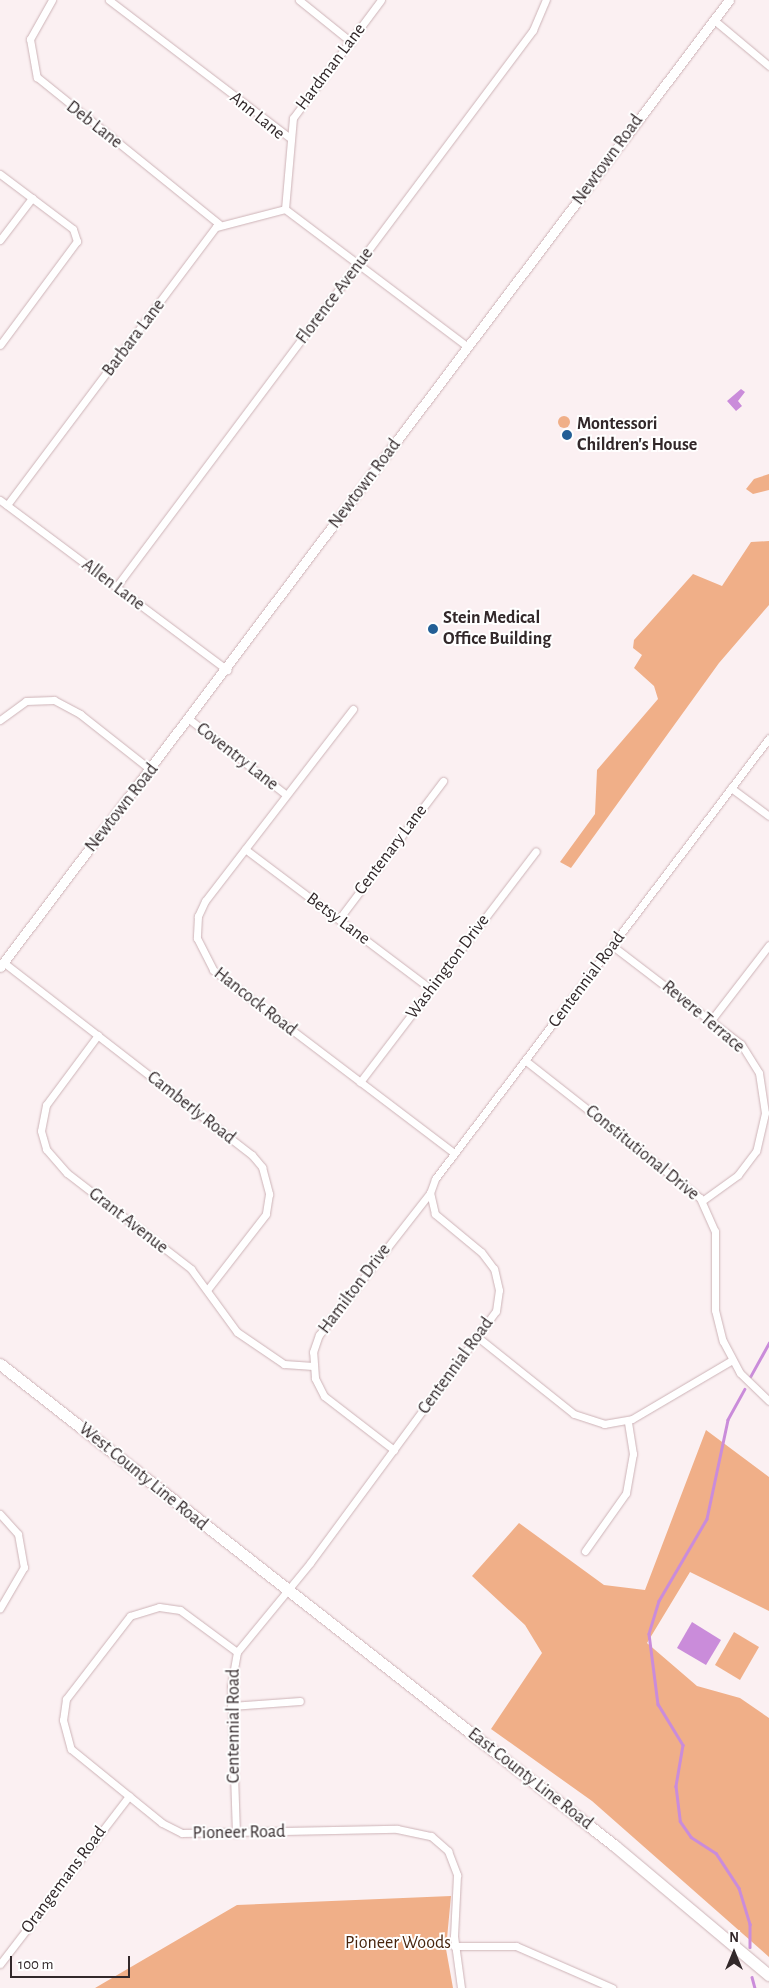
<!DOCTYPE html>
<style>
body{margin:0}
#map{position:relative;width:769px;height:1988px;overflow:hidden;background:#fbf0f2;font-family:"Alegreya Sans",sans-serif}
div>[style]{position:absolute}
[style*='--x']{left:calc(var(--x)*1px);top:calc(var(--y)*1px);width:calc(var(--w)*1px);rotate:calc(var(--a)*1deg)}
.green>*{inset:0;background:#f0af88}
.round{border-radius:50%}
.water>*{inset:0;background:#ca8cda}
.stream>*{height:2.5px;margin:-1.25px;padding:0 1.25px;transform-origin:1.25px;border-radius:1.25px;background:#ca8cda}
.roads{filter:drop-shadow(0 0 1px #cdb3b7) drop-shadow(0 0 1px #cdb3b7)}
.minor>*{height:7px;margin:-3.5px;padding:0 3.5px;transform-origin:3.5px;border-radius:3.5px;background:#fff}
.tertiary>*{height:9px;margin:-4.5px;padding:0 4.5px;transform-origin:4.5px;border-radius:4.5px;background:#fff}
.primary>*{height:11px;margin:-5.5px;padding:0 5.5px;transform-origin:5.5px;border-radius:5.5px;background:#fff}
.dots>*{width:14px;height:14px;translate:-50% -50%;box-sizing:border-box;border:2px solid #fff;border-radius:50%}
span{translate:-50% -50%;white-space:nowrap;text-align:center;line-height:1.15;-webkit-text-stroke:4px #fff;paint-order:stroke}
.street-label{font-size:18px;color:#32282a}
.poi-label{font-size:18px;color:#32282a;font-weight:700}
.left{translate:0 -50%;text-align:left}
.park-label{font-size:18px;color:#48250e}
.north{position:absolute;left:709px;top:1928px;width:50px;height:50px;-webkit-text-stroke:4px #fff;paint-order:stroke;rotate:0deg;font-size:14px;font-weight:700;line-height:20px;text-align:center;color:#32282a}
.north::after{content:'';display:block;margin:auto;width:18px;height:22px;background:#32282a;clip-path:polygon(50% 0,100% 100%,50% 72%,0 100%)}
.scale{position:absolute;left:10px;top:1956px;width:120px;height:22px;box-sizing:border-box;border:2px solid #32282a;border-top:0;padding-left:6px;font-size:15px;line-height:18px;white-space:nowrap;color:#32282a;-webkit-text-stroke:4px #fff;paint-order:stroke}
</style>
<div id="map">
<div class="green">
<i class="round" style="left:558px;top:416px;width:12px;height:12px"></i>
<i style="clip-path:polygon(769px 474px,769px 490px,753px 494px,746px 489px,754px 479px)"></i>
<i style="clip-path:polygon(769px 541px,769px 605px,719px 663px,571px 868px,560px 862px,595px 814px,597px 770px,658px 699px,654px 686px,634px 668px,642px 655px,633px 648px,634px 640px,693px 574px,722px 586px,751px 542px)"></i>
<i style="clip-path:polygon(706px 1430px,769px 1477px,769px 1611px,690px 1572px,647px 1643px,697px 1686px,740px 1698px,769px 1718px,769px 1957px,592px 1801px,491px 1729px,542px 1653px,525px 1625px,472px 1576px,519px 1523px,604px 1585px,645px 1590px)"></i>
<i style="clip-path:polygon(734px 1632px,759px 1647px,740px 1680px,715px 1665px)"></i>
<i style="clip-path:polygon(451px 1896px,446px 1949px,453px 1988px,95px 1988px,237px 1905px)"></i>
</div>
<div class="water">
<i style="clip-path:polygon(741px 389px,745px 392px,738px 401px,742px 406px,736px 411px,727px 401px)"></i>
<i style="clip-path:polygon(692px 1622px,721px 1640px,706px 1665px,677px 1648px)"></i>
</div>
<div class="stream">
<i style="--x:750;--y:1377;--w:39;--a:-61"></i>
<i style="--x:745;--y:1389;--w:35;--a:119"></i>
<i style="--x:728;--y:1420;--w:101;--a:102"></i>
<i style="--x:707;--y:1519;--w:95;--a:120.3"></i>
<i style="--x:659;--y:1601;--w:34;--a:107"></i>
<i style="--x:649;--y:1634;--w:71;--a:82.7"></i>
<i style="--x:658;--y:1704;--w:48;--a:58.6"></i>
<i style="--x:683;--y:1745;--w:42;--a:99.7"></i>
<i style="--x:676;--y:1786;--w:35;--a:83"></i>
<i style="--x:680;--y:1821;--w:19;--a:55"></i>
<i style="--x:691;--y:1837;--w:30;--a:33"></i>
<i style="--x:716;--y:1853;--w:42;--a:56.7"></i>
<i style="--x:739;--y:1888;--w:38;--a:73"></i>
<i style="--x:750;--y:1924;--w:23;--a:90"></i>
<i style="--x:752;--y:1977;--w:11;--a:75"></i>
</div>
<div class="roads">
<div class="minor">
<i style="--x:52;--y:0;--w:45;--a:119.4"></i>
<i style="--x:30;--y:39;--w:39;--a:80"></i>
<i style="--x:37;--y:77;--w:234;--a:38.9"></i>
<i style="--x:109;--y:0;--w:226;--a:37.3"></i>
<i style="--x:299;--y:0;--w:67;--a:38.9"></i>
<i style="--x:714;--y:20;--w:72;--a:39.9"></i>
<i style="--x:0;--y:174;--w:91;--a:37"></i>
<i style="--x:73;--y:229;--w:13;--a:72"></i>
<i style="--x:77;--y:241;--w:129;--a:126.5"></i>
<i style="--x:285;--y:209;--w:91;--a:-85"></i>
<i style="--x:293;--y:118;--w:147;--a:-53.3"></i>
<i style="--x:285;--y:209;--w:229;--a:37"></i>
<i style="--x:0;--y:240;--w:53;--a:-52.7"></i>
<i style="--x:0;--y:500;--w:284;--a:36.8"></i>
<i style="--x:7;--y:505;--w:348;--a:-53.1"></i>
<i style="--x:216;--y:227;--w:71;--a:-14.6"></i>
<i style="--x:116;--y:587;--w:696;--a:-53.18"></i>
<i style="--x:533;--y:30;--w:33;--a:-67"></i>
<i style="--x:353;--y:709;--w:242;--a:127.6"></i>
<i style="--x:205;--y:901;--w:17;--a:115"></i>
<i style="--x:198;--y:916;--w:22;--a:93"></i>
<i style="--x:197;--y:938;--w:36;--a:63"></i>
<i style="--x:213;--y:970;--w:303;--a:37.2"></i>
<i style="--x:189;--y:719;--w:122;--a:38"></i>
<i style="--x:0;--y:720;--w:32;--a:-36"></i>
<i style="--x:26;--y:701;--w:28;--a:-2"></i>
<i style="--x:54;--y:700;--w:30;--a:28"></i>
<i style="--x:80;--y:714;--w:90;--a:38.3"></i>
<i style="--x:731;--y:788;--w:47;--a:36.4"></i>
<i style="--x:245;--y:849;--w:233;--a:37"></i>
<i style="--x:339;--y:919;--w:173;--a:-53"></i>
<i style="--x:614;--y:947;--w:160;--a:37.4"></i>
<i style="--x:741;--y:1044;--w:34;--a:58"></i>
<i style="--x:759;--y:1073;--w:40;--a:81.5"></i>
<i style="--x:765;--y:1113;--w:39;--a:103"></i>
<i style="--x:756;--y:1151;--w:30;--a:127"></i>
<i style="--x:738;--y:1175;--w:44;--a:144.2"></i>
<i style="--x:3;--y:962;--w:315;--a:37.8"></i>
<i style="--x:252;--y:1155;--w:16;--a:50"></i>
<i style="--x:262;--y:1167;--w:28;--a:75"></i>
<i style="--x:269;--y:1194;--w:20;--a:99"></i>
<i style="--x:266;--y:1214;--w:96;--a:127.8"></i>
<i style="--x:712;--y:1019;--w:93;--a:-52.4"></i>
<i style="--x:98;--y:1035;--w:87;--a:126.6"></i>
<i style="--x:46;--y:1105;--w:26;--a:101"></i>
<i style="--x:41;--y:1131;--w:19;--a:74"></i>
<i style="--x:46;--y:1149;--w:32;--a:49"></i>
<i style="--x:67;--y:1173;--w:157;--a:37.7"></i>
<i style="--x:191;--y:1269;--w:78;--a:53.9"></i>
<i style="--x:237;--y:1332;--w:57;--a:34.2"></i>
<i style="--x:284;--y:1364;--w:29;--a:4"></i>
<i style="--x:526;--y:1061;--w:221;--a:38.2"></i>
<i style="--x:700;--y:1198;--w:36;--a:66"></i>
<i style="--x:715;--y:1231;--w:79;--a:90"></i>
<i style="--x:715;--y:1310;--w:32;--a:76"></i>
<i style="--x:723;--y:1341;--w:36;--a:62"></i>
<i style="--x:740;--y:1373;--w:40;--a:44"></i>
<i style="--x:360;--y:1082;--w:290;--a:-52.7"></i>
<i style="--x:480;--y:1339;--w:120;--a:38.6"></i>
<i style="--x:574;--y:1414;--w:32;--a:18"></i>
<i style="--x:604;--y:1424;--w:28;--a:-10"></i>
<i style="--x:632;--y:1419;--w:116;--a:-30.5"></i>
<i style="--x:394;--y:1450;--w:88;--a:-142.4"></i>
<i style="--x:324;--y:1396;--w:20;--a:-117"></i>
<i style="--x:315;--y:1378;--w:26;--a:-94"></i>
<i style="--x:313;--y:1352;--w:18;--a:-71"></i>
<i style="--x:319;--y:1335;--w:180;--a:-52"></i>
<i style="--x:0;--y:1514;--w:27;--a:48"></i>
<i style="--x:18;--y:1534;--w:34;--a:80"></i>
<i style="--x:24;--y:1567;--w:48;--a:120.3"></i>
<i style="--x:585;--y:1551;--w:71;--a:-54.7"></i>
<i style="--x:626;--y:1493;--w:40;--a:-80"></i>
<i style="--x:633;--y:1454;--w:33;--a:-99"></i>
<i style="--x:237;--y:1652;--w:71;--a:-143.6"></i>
<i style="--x:180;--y:1610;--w:21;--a:-172"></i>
<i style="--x:159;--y:1607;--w:30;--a:163"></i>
<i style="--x:130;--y:1616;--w:105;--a:127.6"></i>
<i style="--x:66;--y:1699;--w:21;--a:98"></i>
<i style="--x:63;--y:1720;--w:30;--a:75"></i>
<i style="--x:71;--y:1749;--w:117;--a:39.1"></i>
<i style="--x:162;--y:1823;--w:22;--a:27"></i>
<i style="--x:182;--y:1833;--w:215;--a:-1.1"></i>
<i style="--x:397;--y:1829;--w:35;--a:12"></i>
<i style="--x:431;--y:1836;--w:23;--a:41"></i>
<i style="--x:448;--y:1851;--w:26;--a:69"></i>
<i style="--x:457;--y:1875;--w:61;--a:92.8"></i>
<i style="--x:454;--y:1936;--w:52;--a:82.3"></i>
<i style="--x:231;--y:1706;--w:69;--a:-4.1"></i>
<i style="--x:236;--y:1834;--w:148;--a:-91.9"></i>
<i style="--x:231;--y:1686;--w:35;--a:-80"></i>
<i style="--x:237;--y:1652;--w:115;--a:-50.6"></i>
<i style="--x:310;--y:1563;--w:313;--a:-53.6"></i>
<i style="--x:496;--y:1311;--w:21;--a:-82"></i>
<i style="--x:499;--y:1290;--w:22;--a:-103"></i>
<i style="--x:494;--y:1269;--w:21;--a:-127"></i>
<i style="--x:481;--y:1252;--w:60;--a:-140.4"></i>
<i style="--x:435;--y:1214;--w:22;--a:-103"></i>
<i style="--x:430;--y:1193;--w:15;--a:-70"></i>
<i style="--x:435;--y:1179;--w:553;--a:-52.86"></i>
<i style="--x:454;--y:1946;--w:62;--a:0"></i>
<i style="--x:516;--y:1946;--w:105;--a:23.6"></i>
<i style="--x:0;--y:1964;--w:212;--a:-52.5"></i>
</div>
<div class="tertiary">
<i style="--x:0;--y:967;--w:1211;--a:-52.99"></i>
</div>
<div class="primary">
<i style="--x:0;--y:1364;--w:781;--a:38.09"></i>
<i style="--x:615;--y:1846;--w:201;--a:40"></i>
</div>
</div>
<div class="dots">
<i style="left:567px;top:435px;background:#235f96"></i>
<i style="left:433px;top:629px;background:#235f96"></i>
</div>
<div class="street-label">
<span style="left:331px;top:67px;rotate:-53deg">Hardman Lane</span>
<span style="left:257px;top:116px;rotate:39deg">Ann Lane</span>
<span style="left:94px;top:125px;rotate:38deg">Deb Lane</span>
<span style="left:608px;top:160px;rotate:-54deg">Newtown Road</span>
<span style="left:335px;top:296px;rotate:-53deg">Florence Avenue</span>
<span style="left:134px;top:338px;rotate:-53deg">Barbara Lane</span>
<span style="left:365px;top:484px;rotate:-53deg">Newtown Road</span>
<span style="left:113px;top:585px;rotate:37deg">Allen Lane</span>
<span style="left:237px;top:757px;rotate:38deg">Coventry Lane</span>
<span style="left:122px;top:808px;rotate:-52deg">Newtown Road</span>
<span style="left:391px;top:850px;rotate:-53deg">Centenary Lane</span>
<span style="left:338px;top:919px;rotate:37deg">Betsy Lane</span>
<span style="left:448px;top:967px;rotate:-53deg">Washington Drive</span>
<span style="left:587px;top:980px;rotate:-53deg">Centennial Road</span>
<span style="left:255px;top:1002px;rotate:38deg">Hancock Road</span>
<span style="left:703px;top:1017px;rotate:40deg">Revere Terrace</span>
<span style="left:191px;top:1108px;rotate:38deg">Camberly Road</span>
<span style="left:642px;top:1153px;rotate:39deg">Constitutional Drive</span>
<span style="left:128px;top:1221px;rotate:38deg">Grant Avenue</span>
<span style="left:355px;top:1289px;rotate:-53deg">Hamilton Drive</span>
<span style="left:456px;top:1366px;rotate:-54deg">Centennial Road</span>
<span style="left:143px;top:1477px;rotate:39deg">West County Line Road</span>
<span style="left:234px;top:1726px;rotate:-90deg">Centennial Road</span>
<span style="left:530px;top:1779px;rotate:38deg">East County Line Road</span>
<span style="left:239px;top:1833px;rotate:-1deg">Pioneer Road</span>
<span style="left:64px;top:1880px;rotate:-53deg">Orangemans Road</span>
</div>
<div class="poi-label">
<span class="left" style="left:577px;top:435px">Montessori<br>Children's House</span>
<span class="left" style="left:443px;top:629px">Stein Medical<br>Office Building</span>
</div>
<div class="park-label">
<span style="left:398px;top:1943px">Pioneer Woods</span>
</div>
<div class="north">N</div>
<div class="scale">100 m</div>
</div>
